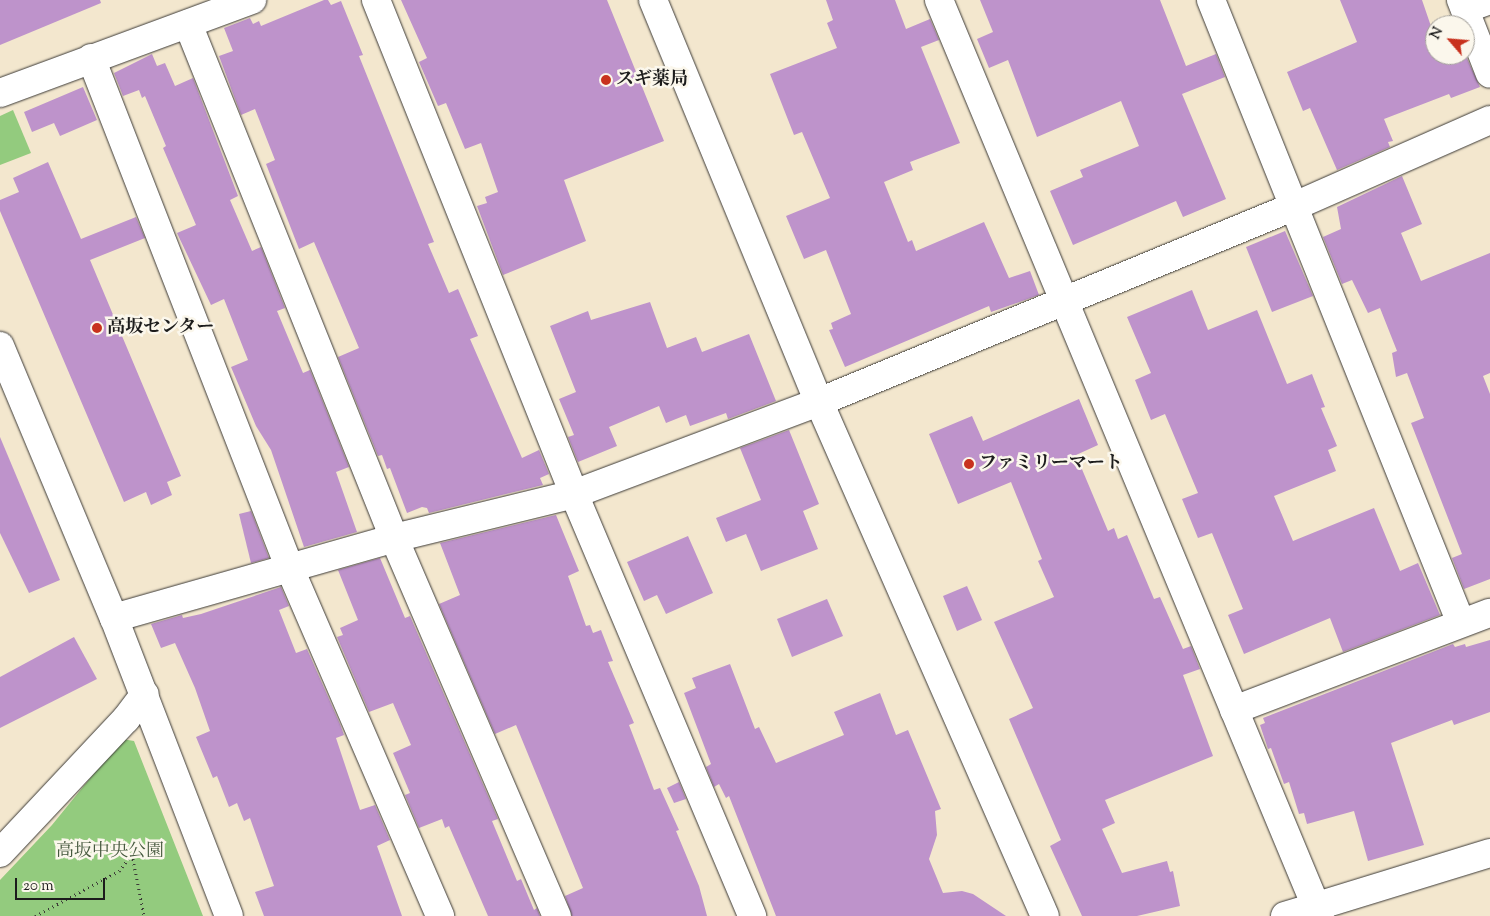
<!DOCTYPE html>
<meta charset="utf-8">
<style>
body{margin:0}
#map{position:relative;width:1490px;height:916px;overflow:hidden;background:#f3e7ce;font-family:"Sorts Mill Goudy","Noto Serif JP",serif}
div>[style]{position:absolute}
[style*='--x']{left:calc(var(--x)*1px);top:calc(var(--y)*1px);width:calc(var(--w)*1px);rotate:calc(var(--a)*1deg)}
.green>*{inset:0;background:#93cb7e}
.building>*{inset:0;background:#be93cb}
.path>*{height:3px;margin-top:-1.5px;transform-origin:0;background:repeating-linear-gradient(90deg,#3c3a37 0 1px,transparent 0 5px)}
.roads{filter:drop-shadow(0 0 1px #3c3a37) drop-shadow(0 0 1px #3c3a37)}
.minor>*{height:28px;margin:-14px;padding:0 14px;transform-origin:14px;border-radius:14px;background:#fff}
.dots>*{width:14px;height:14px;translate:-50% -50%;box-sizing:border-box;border:2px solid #fbf7ec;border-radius:50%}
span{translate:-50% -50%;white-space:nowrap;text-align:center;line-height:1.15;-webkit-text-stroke:5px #fbf7ec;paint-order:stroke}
.poi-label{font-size:18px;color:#1c1c1c;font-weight:700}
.left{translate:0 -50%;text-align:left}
.park-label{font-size:18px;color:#46593e}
.north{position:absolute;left:1425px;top:15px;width:50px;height:50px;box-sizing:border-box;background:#fbf7ec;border:1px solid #a29f99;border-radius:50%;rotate:297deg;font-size:14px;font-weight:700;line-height:20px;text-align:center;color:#1c1c1c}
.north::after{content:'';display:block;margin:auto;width:18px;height:22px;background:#c8321e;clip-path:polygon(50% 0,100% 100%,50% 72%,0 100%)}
.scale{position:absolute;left:15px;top:878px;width:90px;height:22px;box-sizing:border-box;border:2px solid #1c1c1c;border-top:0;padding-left:6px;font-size:15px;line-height:18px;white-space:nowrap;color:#1c1c1c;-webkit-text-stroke:4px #fbf7ec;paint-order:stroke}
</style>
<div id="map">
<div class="green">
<i style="clip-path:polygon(13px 110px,31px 153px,0 165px,0 116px)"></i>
<i style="clip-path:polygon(122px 739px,134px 741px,203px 916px,0 916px,0 880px,52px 825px)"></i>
</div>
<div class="building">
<i style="clip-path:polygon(0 0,100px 0,101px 3px,0 45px)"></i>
<i style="clip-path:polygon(324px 0,328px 0,331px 5px,341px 1px,363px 55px,359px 56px,434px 242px,428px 244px,449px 293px,458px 289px,478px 336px,470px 339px,522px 458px,539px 450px,549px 474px,540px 478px,543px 485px,429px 513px,427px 508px,422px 507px,407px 513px,390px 468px,387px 469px,382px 455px,378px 456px,338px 357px,359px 348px,314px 242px,299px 249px,266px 164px,275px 160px,255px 109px,241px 115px,219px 56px,233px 51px,224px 28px,250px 18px,253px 24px,259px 21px,261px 26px)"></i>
<i style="clip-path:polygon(401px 0,607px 0,664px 141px,564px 180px,586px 241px,503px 275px,477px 206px,487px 203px,485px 197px,498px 192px,481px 143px,465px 149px,446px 103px,438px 106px,419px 62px,427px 58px)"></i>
<i style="clip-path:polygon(826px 0,895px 0,906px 29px,930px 19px,939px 40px,921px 47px,960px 143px,910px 162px,913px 170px,884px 182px,908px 242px,912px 240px,916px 251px,984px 222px,1009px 278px,1030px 271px,1039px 295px,991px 312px,989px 306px,845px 367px,829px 330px,833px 329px,831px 323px,851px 314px,826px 250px,804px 259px,786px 216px,830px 198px,802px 132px,794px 135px,770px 74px,837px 48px,827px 23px,833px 20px)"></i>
<i style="clip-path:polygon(980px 0,1160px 0,1186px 66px,1216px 54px,1225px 77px,1182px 94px,1226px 199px,1183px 217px,1176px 201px,1073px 245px,1050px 191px,1083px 177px,1080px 170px,1139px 146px,1121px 101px,1037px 137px,1008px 60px,989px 68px,977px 39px,993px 32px)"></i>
<i style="clip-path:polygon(1340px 0,1422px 0,1435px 38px,1435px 55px,1441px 55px,1443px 62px,1465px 54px,1480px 87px,1451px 98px,1449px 94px,1384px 119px,1393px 141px,1388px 142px,1390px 147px,1337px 170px,1310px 108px,1303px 111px,1287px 72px,1357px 42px)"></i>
<i style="clip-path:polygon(152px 54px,157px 66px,165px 63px,175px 86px,193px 78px,238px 196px,230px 200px,252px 251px,261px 247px,285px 308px,277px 311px,303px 373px,310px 370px,349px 467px,336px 472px,357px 532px,304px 547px,271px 450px,256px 426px,231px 367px,248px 360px,224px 299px,211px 305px,177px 233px,196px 225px,163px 148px,166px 146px,145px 96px,142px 98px,139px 90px,123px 96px,114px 73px)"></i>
<i style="clip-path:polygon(83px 87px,97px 120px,60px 136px,54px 123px,32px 132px,24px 112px)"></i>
<i style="clip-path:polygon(48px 162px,81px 239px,136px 217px,145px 238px,90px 260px,181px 476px,167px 482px,172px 495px,151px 505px,146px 492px,124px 502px,0 211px,0 200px,19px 192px,13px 178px)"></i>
<i style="clip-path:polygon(1402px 176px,1422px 224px,1401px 233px,1421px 281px,1490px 253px,1490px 373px,1483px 376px,1490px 394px,1490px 579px,1464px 589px,1452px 558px,1462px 554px,1411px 423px,1424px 418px,1407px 373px,1396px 377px,1392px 353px,1397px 351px,1380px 308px,1368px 313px,1352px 280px,1342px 284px,1323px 237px,1341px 229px,1337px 207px)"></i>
<i style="clip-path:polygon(1285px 231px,1313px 296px,1272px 312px,1246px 247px)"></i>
<i style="clip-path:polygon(1192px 290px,1208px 330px,1257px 310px,1287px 384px,1312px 374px,1325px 407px,1321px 408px,1337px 446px,1328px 450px,1336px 471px,1274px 496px,1293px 541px,1374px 508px,1400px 571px,1418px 563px,1440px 615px,1343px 652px,1330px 618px,1244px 654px,1228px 615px,1243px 609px,1212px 533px,1198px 538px,1182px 499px,1198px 493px,1165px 414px,1151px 420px,1135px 380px,1151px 373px,1127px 317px)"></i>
<i style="clip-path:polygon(650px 302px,667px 348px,696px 337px,702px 352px,749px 334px,776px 401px,728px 419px,726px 413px,690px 426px,686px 415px,666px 423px,659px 406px,609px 427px,617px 446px,578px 462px,568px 437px,574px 435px,559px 399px,576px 392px,550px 326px,588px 311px,591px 320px)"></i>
<i style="clip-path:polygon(1079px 399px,1098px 445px,1076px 455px,1108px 531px,1114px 528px,1118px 539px,1127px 535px,1154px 599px,1160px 597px,1183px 649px,1191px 646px,1200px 669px,1183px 675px,1213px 756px,1105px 800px,1115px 823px,1102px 829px,1122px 873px,1167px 861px,1170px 872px,1173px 871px,1180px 906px,1137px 916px,1082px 916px,1050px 846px,1061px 840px,1009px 719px,1033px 708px,994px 622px,1054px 597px,1038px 561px,1042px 559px,1011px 482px,958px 504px,929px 434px,972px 416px,983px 441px)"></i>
<i style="clip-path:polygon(789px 430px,819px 504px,803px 511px,818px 549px,761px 571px,746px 534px,726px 542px,716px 518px,761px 500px,740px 448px)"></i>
<i style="clip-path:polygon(0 437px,60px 580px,29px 593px,0 533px)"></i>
<i style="clip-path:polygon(251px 511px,269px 558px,251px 563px,239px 514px)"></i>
<i style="clip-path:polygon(556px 515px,579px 571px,568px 576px,586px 626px,590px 625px,593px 633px,601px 630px,613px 661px,608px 662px,634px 723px,629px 725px,654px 790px,660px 788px,679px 830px,676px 831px,699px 886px,707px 916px,572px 916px,565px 896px,583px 888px,516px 725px,495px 734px,439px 604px,460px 595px,440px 543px)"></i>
<i style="clip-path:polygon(688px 536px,713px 593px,666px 614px,657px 595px,644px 601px,627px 562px)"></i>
<i style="clip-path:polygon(380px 558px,405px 618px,410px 616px,498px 819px,492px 821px,517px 881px,521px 879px,534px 910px,537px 908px,540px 916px,488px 916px,449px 826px,445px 828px,442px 819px,419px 828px,405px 795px,410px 793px,393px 753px,411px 745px,393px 703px,369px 712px,337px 637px,343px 635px,340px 628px,358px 620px,338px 570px)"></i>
<i style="clip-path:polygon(967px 586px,982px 620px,957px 631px,943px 596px)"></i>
<i style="clip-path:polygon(281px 587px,289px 606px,279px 610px,296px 653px,307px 649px,340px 724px,344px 735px,336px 738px,360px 810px,375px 805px,390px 840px,377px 846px,402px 916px,264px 916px,255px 892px,274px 886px,250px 818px,244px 821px,237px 803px,229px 807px,217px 776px,213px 778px,196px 737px,210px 731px,195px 688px,175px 643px,161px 648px,151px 624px,182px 615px,183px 618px,201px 614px)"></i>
<i style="clip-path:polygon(827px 599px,843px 636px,792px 657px,777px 619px)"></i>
<i style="clip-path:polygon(74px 637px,97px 679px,0 728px,0 677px)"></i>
<i style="clip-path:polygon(1490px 640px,1490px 712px,1454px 725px,1452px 720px,1391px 743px,1424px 845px,1368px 861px,1354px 811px,1307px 824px,1304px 813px,1299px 814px,1289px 782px,1284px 784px,1271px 748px,1268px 749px,1260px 725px,1265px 723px,1263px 718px,1453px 644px,1455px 647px,1465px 644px,1466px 647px)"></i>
<i style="clip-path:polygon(730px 664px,755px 729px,759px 727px,776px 763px,844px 735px,834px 712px,880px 693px,896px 735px,908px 730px,941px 809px,935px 811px,937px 835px,929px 859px,943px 893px,962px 891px,973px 894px,1006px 916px,776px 916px,729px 796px,726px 798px,719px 784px,714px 787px,706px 767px,711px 764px,684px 693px,696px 688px,692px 678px)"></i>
<i style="clip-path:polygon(679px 782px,686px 799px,674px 803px,667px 788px)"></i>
</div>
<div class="path">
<i style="--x:35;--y:916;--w:95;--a:-28.2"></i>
<i style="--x:119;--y:871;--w:21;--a:-53"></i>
<i style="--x:132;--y:854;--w:63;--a:79"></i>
</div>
<div class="roads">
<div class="minor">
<i style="--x:376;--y:0;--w:532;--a:68.16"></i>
<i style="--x:574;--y:494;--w:458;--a:67.1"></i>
<i style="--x:653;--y:0;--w:435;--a:67.6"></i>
<i style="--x:819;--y:402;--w:561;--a:66.27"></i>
<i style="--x:939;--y:0;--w:992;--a:67.42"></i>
<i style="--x:1211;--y:0;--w:671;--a:68.14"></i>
<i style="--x:1461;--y:0;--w:79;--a:68.6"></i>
<i style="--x:1465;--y:9;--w:27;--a:-20"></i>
<i style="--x:188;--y:24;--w:554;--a:68.16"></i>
<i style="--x:394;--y:538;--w:412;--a:66.7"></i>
<i style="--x:91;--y:58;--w:548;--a:68.72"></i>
<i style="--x:290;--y:569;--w:378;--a:66.6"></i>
<i style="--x:0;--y:93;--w:269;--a:-20.3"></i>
<i style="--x:0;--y:346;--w:295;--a:67.3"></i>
<i style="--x:114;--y:618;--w:319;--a:68.9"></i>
<i style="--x:114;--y:618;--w:291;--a:-15.9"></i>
<i style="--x:394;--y:538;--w:185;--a:-13.7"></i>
<i style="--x:574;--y:494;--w:262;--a:-20.6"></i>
<i style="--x:819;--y:402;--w:515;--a:-22.38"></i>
<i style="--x:1295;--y:206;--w:213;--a:-23.8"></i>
<i style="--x:1234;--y:710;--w:274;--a:-20.8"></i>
<i style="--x:0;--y:853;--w:184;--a:-46.8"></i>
<i style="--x:126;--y:719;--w:31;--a:-53"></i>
<i style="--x:1285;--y:916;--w:214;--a:-17.1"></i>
</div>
</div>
<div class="dots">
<i style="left:606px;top:80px;background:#c8321e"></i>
<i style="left:97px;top:328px;background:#c8321e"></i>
<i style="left:969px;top:464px;background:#c8321e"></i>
</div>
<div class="poi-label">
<span class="left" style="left:616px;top:80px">スギ薬局</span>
<span class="left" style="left:107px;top:328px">高坂センター</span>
<span class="left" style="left:979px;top:464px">ファミリーマート</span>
</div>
<div class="park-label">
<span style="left:110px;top:852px">高坂中央公園</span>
</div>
<div class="north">N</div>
<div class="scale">20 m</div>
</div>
